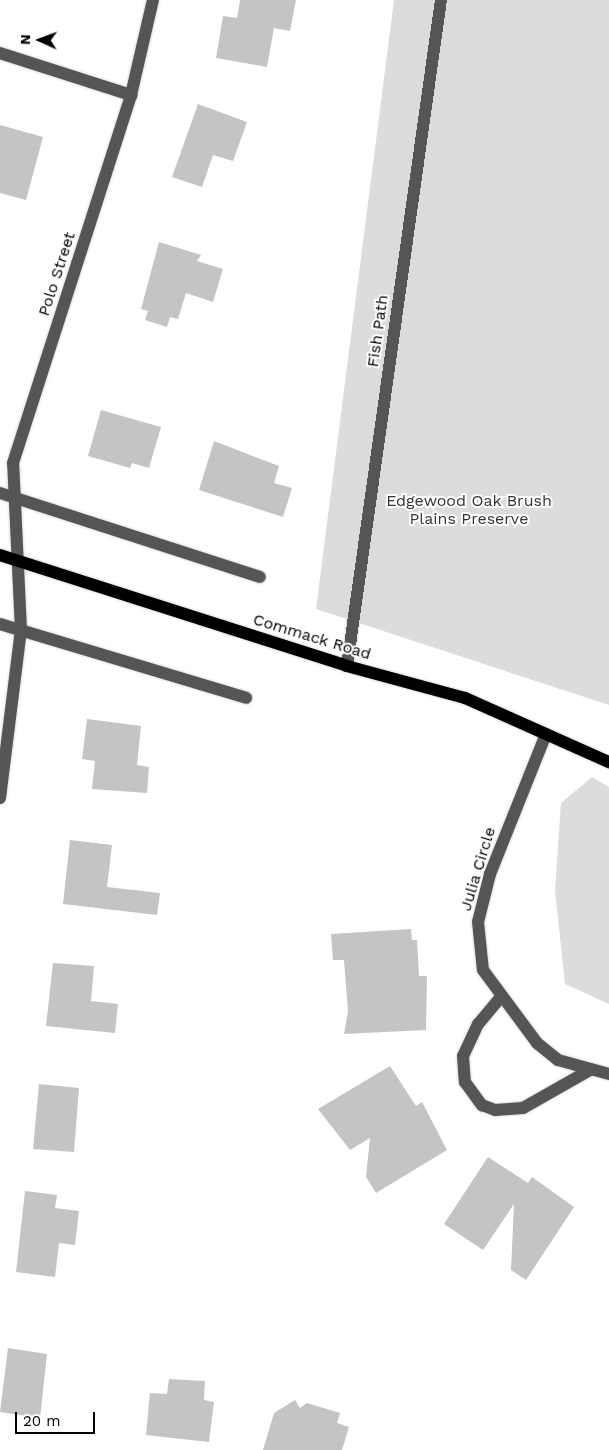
<!DOCTYPE html>
<style>
body{margin:0}
#map{position:relative;width:609px;height:1450px;overflow:hidden;background:#fff;font-family:"Work Sans",sans-serif}
div>[style]{position:absolute}
[style*='--x']{left:calc(var(--x)*1px);top:calc(var(--y)*1px);width:calc(var(--w)*1px);rotate:calc(var(--a)*1deg)}
.green>*{inset:0;background:#dcdcdc}
.building>*{inset:0;background:#c4c4c4}
.roads{filter:drop-shadow(0 0 1px #dbdbdb) drop-shadow(0 0 1px #dbdbdb)}
.minor>*{height:12px;margin:-6px;padding:0 6px;transform-origin:6px;border-radius:6px;background:#555}
.major>*{height:12px;margin:-6px;padding:0 6px;transform-origin:6px;border-radius:6px;background:#000}
span{translate:-50% -50%;white-space:nowrap;text-align:center;line-height:1.15;-webkit-text-stroke:4px #fff;paint-order:stroke}
.street-label{font-size:16px;color:#000}
.park-label{font-size:16px;color:#333}
.north{position:absolute;left:15px;top:15px;width:50px;height:50px;-webkit-text-stroke:4px #fff;paint-order:stroke;rotate:272deg;font-size:14px;font-weight:700;line-height:20px;text-align:center;color:#000}
.north::after{content:'';display:block;margin:auto;width:18px;height:22px;background:#000;clip-path:polygon(50% 0,100% 100%,50% 72%,0 100%)}
.scale{position:absolute;left:15px;top:1412px;width:80px;height:22px;box-sizing:border-box;border:2px solid #000;border-top:0;padding-left:6px;font-size:15px;line-height:18px;white-space:nowrap;color:#000;-webkit-text-stroke:4px #fff;paint-order:stroke}
</style>
<div id="map">
<div class="green">
<i style="clip-path:polygon(394px 0,609px 0,609px 705px,316px 609px)"></i>
<i style="clip-path:polygon(592px 777px,609px 787px,609px 1004px,565px 984px,555px 891px,561px 803px)"></i>
</div>
<div class="building">
<i style="clip-path:polygon(240px 0,296px 0,290px 31px,274px 28px,267px 67px,216px 58px,223px 16px,237px 18px)"></i>
<i style="clip-path:polygon(198px 104px,247px 122px,233px 161px,213px 155px,202px 187px,172px 177px)"></i>
<i style="clip-path:polygon(0 125px,43px 137px,26px 200px,0 193px)"></i>
<i style="clip-path:polygon(159px 242px,201px 255px,197px 261px,223px 269px,213px 302px,186px 293px,178px 319px,170px 317px,167px 327px,145px 320px,148px 311px,141px 309px)"></i>
<i style="clip-path:polygon(101px 410px,161px 427px,149px 468px,132px 463px,130px 468px,88px 456px)"></i>
<i style="clip-path:polygon(214px 441px,279px 466px,274px 483px,292px 488px,283px 517px,199px 490px)"></i>
<i style="clip-path:polygon(87px 719px,141px 726px,137px 765px,149px 767px,147px 793px,92px 789px,95px 761px,82px 759px)"></i>
<i style="clip-path:polygon(70px 840px,112px 845px,107px 887px,160px 893px,157px 915px,63px 904px)"></i>
<i style="clip-path:polygon(411px 929px,412px 940px,417px 940px,419px 976px,427px 976px,426px 1030px,344px 1034px,348px 1011px,344px 960px,333px 960px,331px 934px)"></i>
<i style="clip-path:polygon(53px 963px,94px 966px,91px 1001px,118px 1004px,115px 1033px,46px 1026px)"></i>
<i style="clip-path:polygon(390px 1066px,416px 1106px,422px 1102px,447px 1150px,376px 1193px,366px 1177px,370px 1138px,350px 1150px,318px 1109px)"></i>
<i style="clip-path:polygon(39px 1084px,79px 1088px,74px 1152px,33px 1149px)"></i>
<i style="clip-path:polygon(488px 1157px,528px 1183px,532px 1177px,574px 1207px,526px 1280px,511px 1270px,514px 1204px,483px 1250px,444px 1224px)"></i>
<i style="clip-path:polygon(25px 1191px,57px 1195px,55px 1208px,79px 1211px,75px 1245px,59px 1243px,55px 1277px,16px 1272px)"></i>
<i style="clip-path:polygon(8px 1348px,47px 1354px,40px 1418px,0 1412px)"></i>
<i style="clip-path:polygon(169px 1379px,205px 1381px,204px 1400px,214px 1402px,209px 1442px,146px 1435px,150px 1393px,167px 1394px)"></i>
<i style="clip-path:polygon(295px 1400px,300px 1408px,307px 1403px,340px 1413px,337px 1423px,349px 1427px,342px 1450px,263px 1450px,274px 1413px)"></i>
</div>
<div class="roads">
<div class="minor">
<i style="--x:0;--y:53;--w:138;--a:17.8"></i>
<i style="--x:0;--y:493;--w:273;--a:17.9"></i>
<i style="--x:0;--y:624;--w:257;--a:16.7"></i>
<i style="--x:347;--y:666;--w:673;--a:-81.97"></i>
<i style="--x:546;--y:734;--w:151;--a:111.8"></i>
<i style="--x:490;--y:874;--w:49;--a:104"></i>
<i style="--x:478;--y:922;--w:48;--a:84.1"></i>
<i style="--x:483;--y:970;--w:91;--a:53.5"></i>
<i style="--x:537;--y:1043;--w:27;--a:39"></i>
<i style="--x:558;--y:1060;--w:53;--a:15.4"></i>
<i style="--x:0;--y:798;--w:169;--a:-82.9"></i>
<i style="--x:21;--y:630;--w:167;--a:-92.7"></i>
<i style="--x:13;--y:463;--w:386;--a:-72.2"></i>
<i style="--x:131;--y:95;--w:98;--a:-77"></i>
<i style="--x:500;--y:998;--w:34;--a:130"></i>
<i style="--x:478;--y:1024;--w:35;--a:115"></i>
<i style="--x:463;--y:1056;--w:26;--a:86"></i>
<i style="--x:465;--y:1082;--w:29;--a:54"></i>
<i style="--x:482;--y:1105;--w:14;--a:21"></i>
<i style="--x:495;--y:1110;--w:28;--a:-4"></i>
<i style="--x:523;--y:1108;--w:77;--a:-29.6"></i>
</div>
<div class="major">
<i style="--x:0;--y:555;--w:364;--a:17.7"></i>
<i style="--x:347;--y:666;--w:122;--a:15.2"></i>
<i style="--x:465;--y:698;--w:158;--a:24"></i>
</div>
</div>
<div class="street-label">
<span style="left:57px;top:274px;rotate:-72deg">Polo Street</span>
<span style="left:378px;top:331px;rotate:-82deg">Fish Path</span>
<span style="left:312px;top:637px;rotate:17deg">Commack Road</span>
<span style="left:478px;top:869px;rotate:-73deg">Julia Circle</span>
</div>
<div class="park-label">
<span style="left:469px;top:510px">Edgewood Oak Brush<br>Plains Preserve</span>
</div>
<div class="north">N</div>
<div class="scale">20 m</div>
</div>
